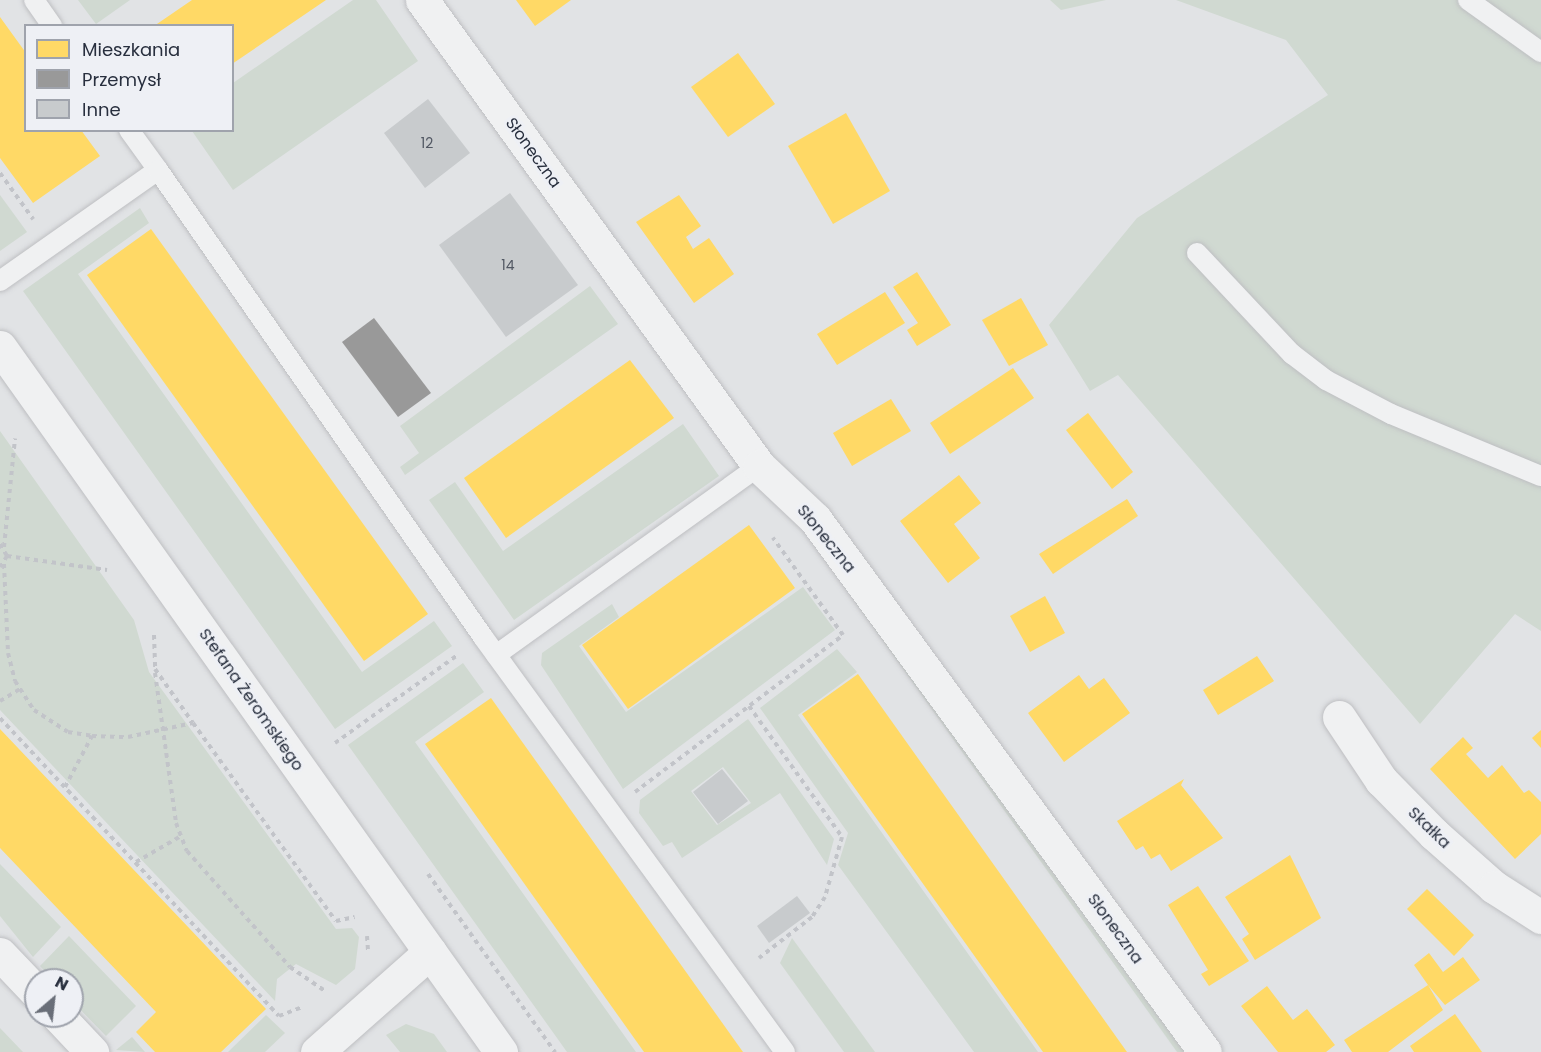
<!DOCTYPE html>
<meta charset="utf-8">
<style>
body{margin:0}
#map{position:relative;width:1541px;height:1052px;overflow:hidden;background:#e1e3e5;font-family:Poppins,sans-serif}
div>[style]{position:absolute}
[style*='--x']{left:calc(var(--x)*1px);top:calc(var(--y)*1px);width:calc(var(--w)*1px);rotate:calc(var(--a)*1deg)}
.green>*{inset:0;background:#d0d9d1}
.homes>*{inset:0;background:#ffd966}
.industry>*{inset:0;background:#999}
.building>*{inset:0;background:#c8cbcd}
.path>*{height:4px;margin-top:-2px;transform-origin:0;background:repeating-linear-gradient(90deg,#c2c4c9 0 4.5px,transparent 0 9px)}
.roads{filter:drop-shadow(0 0 2px #bebfc2) drop-shadow(0 0 2px #bebfc2)}
.lane>*{height:20px;margin:-10px;padding:0 10px;transform-origin:10px;border-radius:10px;background:#f0f1f2}
.street>*{height:33px;margin:-16.5px;padding:0 16.5px;transform-origin:16.5px;border-radius:16.5px;background:#f0f1f2}
span{translate:-50% -50%;white-space:nowrap;text-align:center;line-height:1.15;-webkit-text-stroke:6px #eef0f5;paint-order:stroke}
.number-label{font-size:14px;color:#525863}
.number-label span{-webkit-text-stroke-width:0}
.street-label{font-size:16px;color:#282f3e}
.legend{position:absolute;left:24px;top:24px;width:210px;height:108px;box-sizing:border-box;background:#eef0f5;border:2px solid #9fa3ac;margin:0;padding:8px 10px;list-style:none;font-size:18px;color:#282f3e}
.legend li{display:flex;align-items:center;gap:12px;height:30px}
.legend b{width:30px;border:2px solid #9fa3ac}
.north{position:absolute;left:24px;top:968px;width:60px;height:60px;box-sizing:border-box;background:#eef0f5;border:2px solid #9fa3ac;border-radius:50%;rotate:28deg;font-size:16px;font-weight:700;line-height:24px;text-align:center;color:#282f3e}
.north::after{content:'';display:block;margin:auto;width:21px;height:27px;background:#696e78;clip-path:polygon(50% 0,100% 100%,50% 72%,0 100%)}
</style>
<div id="map">
<div class="green">
<i style="clip-path:polygon(78px 0,130px 0,96px 24px)"></i>
<i style="clip-path:polygon(353px 0,376px 0,418px 61px,233px 190px,192px 131px,232px 130px,233px 83px)"></i>
<i style="clip-path:polygon(1050px 0,1106px 0,1061px 10px)"></i>
<i style="clip-path:polygon(1176px 0,1541px 0,1541px 631px,1515px 614px,1420px 724px,1118px 375px,1090px 391px,1049px 325px,1137px 218px,1328px 95px,1286px 40px)"></i>
<i style="clip-path:polygon(0 195px,27px 232px,0 251px)"></i>
<i style="clip-path:polygon(140px 208px,149px 223px,78px 274px,362px 672px,434px 621px,452px 646px,335px 729px,23px 291px)"></i>
<i style="clip-path:polygon(590px 286px,618px 324px,405px 475px,400px 467px,419px 453px,400px 426px)"></i>
<i style="clip-path:polygon(683px 424px,719px 476px,514px 620px,429px 500px,455px 482px,503px 551px)"></i>
<i style="clip-path:polygon(0 431px,134px 620px,149px 672px,336px 929px,352px 928px,359px 937px,355px 969px,336px 985px,296px 964px,277px 979px,275px 1001px,0 710px)"></i>
<i style="clip-path:polygon(807px 535px,1192px 1052px,1177px 1052px)"></i>
<i style="clip-path:polygon(803px 587px,835px 630px,623px 789px,541px 665px,542px 653px,612px 604px,619px 617px,579px 646px,626px 712px)"></i>
<i style="clip-path:polygon(837px 649px,857px 672px,798px 715px,1038px 1052px,974px 1052px,838px 865px,848px 833px,760px 708px)"></i>
<i style="clip-path:polygon(463px 663px,484px 692px,415px 742px,636px 1052px,567px 1052px,348px 745px)"></i>
<i style="clip-path:polygon(evenodd,748px 719px,834px 839px,827px 865px,780px 793px,682px 858px,672px 842px,663px 846px,639px 813px,640px 800px,748px 719px,723px 767px,751px 803px,717px 825px,691px 791px,723px 767px)"></i>
<i style="clip-path:polygon(0 864px,61px 927px,33px 957px,0 916px)"></i>
<i style="clip-path:polygon(69px 936px,136px 1006px,106px 1036px,72px 1001px,72px 980px,53px 980px,40px 966px)"></i>
<i style="clip-path:polygon(792px 938px,875px 1052px,844px 1052px,780px 963px)"></i>
<i style="clip-path:polygon(266px 1015px,285px 1033px,265px 1052px,228px 1052px)"></i>
<i style="clip-path:polygon(406px 1024px,434px 1034px,447px 1052px,400px 1052px,386px 1035px)"></i>
<i style="clip-path:polygon(0 1028px,23px 1052px,0 1052px)"></i>
<i style="clip-path:polygon(132px 1037px,145px 1052px,116px 1050px)"></i>
</div>
<div class="homes">
<i style="clip-path:polygon(192px 0,326px 0,232px 64px,232px 26px,154px 26px)"></i>
<i style="clip-path:polygon(516px 0,571px 0,535px 26px)"></i>
<i style="clip-path:polygon(0 17px,26px 53px,26px 130px,81px 130px,100px 156px,33px 203px,0 158px)"></i>
<i style="clip-path:polygon(738px 53px,775px 104px,728px 137px,691px 87px)"></i>
<i style="clip-path:polygon(846px 113px,890px 191px,833px 224px,788px 146px)"></i>
<i style="clip-path:polygon(679px 195px,701px 226px,686px 237px,693px 249px,709px 238px,734px 274px,694px 303px,636px 222px)"></i>
<i style="clip-path:polygon(151px 229px,428px 614px,364px 661px,87px 275px)"></i>
<i style="clip-path:polygon(917px 272px,951px 325px,917px 346px,907px 330px,918px 323px,893px 287px)"></i>
<i style="clip-path:polygon(885px 292px,905px 323px,837px 365px,817px 334px)"></i>
<i style="clip-path:polygon(1021px 298px,1048px 345px,1009px 366px,982px 320px)"></i>
<i style="clip-path:polygon(630px 360px,674px 418px,506px 538px,464px 478px)"></i>
<i style="clip-path:polygon(1013px 368px,1034px 398px,950px 454px,930px 423px)"></i>
<i style="clip-path:polygon(891px 399px,911px 431px,852px 466px,833px 433px)"></i>
<i style="clip-path:polygon(1088px 413px,1133px 472px,1112px 489px,1066px 430px)"></i>
<i style="clip-path:polygon(959px 475px,981px 503px,954px 524px,980px 558px,948px 583px,900px 521px)"></i>
<i style="clip-path:polygon(1127px 499px,1138px 516px,1053px 574px,1039px 554px)"></i>
<i style="clip-path:polygon(749px 525px,795px 588px,628px 709px,582px 645px)"></i>
<i style="clip-path:polygon(1045px 596px,1065px 633px,1030px 652px,1010px 616px)"></i>
<i style="clip-path:polygon(1257px 656px,1274px 681px,1218px 715px,1203px 690px)"></i>
<i style="clip-path:polygon(858px 674px,1127px 1052px,1043px 1052px,802px 714px)"></i>
<i style="clip-path:polygon(1079px 675px,1089px 689px,1104px 678px,1130px 713px,1064px 762px,1028px 713px)"></i>
<i style="clip-path:polygon(491px 698px,743px 1052px,644px 1052px,425px 744px)"></i>
<i style="clip-path:polygon(0 729px,266px 1009px,221px 1052px,155px 1052px,136px 1032px,156px 1012px,0 848px)"></i>
<i style="clip-path:polygon(1541px 730px,1541px 748px,1532px 738px)"></i>
<i style="clip-path:polygon(1463px 737px,1473px 748px,1466px 754px,1488px 778px,1502px 765px,1524px 793px,1529px 790px,1541px 802px,1541px 834px,1515px 859px,1430px 769px)"></i>
<i style="clip-path:polygon(1184px 779px,1181px 785px,1223px 838px,1171px 871px,1160px 854px,1151px 859px,1143px 846px,1136px 850px,1117px 821px)"></i>
<i style="clip-path:polygon(1290px 855px,1321px 918px,1255px 960px,1242px 939px,1249px 934px,1225px 897px)"></i>
<i style="clip-path:polygon(1198px 886px,1249px 961px,1209px 986px,1201px 974px,1208px 970px,1168px 905px)"></i>
<i style="clip-path:polygon(1427px 889px,1474px 935px,1454px 956px,1407px 909px)"></i>
<i style="clip-path:polygon(1429px 953px,1443px 972px,1463px 957px,1480px 980px,1445px 1005px,1428px 985px,1443px 1010px,1388px 1052px,1352px 1052px,1344px 1040px,1428px 985px,1414px 965px)"></i>
<i style="clip-path:polygon(1267px 986px,1293px 1020px,1307px 1009px,1335px 1045px,1326px 1052px,1278px 1052px,1241px 1006px)"></i>
<i style="clip-path:polygon(1455px 1014px,1482px 1052px,1414px 1052px,1410px 1046px)"></i>
</div>
<div class="industry">
<i style="clip-path:polygon(374px 318px,431px 393px,398px 417px,342px 342px)"></i>
</div>
<div class="building">
<i style="clip-path:polygon(428px 99px,470px 153px,425px 188px,384px 133px)"></i>
<i style="clip-path:polygon(510px 193px,578px 285px,506px 337px,439px 245px)"></i>
<i style="clip-path:polygon(722px 769px,748px 801px,718px 824px,693px 792px)"></i>
<i style="clip-path:polygon(797px 896px,810px 913px,769px 943px,757px 926px)"></i>
</div>
<div class="path">
<i style="--x:0;--y:173;--w:57;--a:54.3"></i>
<i style="--x:0;--y:544;--w:14;--a:60"></i>
<i style="--x:7;--y:556;--w:13;--a:122"></i>
<i style="--x:4;--y:547;--w:109;--a:-84.2"></i>
<i style="--x:7;--y:556;--w:101;--a:8"></i>
<i style="--x:4;--y:564;--w:89;--a:87.4"></i>
<i style="--x:8;--y:653;--w:29;--a:76"></i>
<i style="--x:15;--y:681;--w:35;--a:57"></i>
<i style="--x:34;--y:710;--w:40;--a:32.9"></i>
<i style="--x:68;--y:732;--w:24;--a:9"></i>
<i style="--x:92;--y:736;--w:36;--a:2"></i>
<i style="--x:128;--y:737;--w:66;--a:-12.2"></i>
<i style="--x:154;--y:635;--w:34;--a:88"></i>
<i style="--x:155;--y:669;--w:66;--a:54.9"></i>
<i style="--x:193;--y:723;--w:244;--a:54.2"></i>
<i style="--x:336;--y:921;--w:19;--a:-12"></i>
<i style="--x:155;--y:673;--w:151;--a:82"></i>
<i style="--x:176;--y:823;--w:30;--a:69"></i>
<i style="--x:187;--y:851;--w:155;--a:48.4"></i>
<i style="--x:290;--y:967;--w:42;--a:34.4"></i>
<i style="--x:0;--y:701;--w:23;--a:-31"></i>
<i style="--x:749;--y:706;--w:161;--a:54.6"></i>
<i style="--x:842;--y:837;--w:62;--a:105.8"></i>
<i style="--x:825;--y:897;--w:24;--a:123"></i>
<i style="--x:812;--y:917;--w:67;--a:142.3"></i>
<i style="--x:0;--y:718;--w:408;--a:46.9"></i>
<i style="--x:279;--y:1016;--w:26;--a:-21"></i>
<i style="--x:335;--y:743;--w:149;--a:-35.7"></i>
<i style="--x:65;--y:787;--w:58;--a:-62.1"></i>
<i style="--x:635;--y:792;--w:261;--a:-37"></i>
<i style="--x:843;--y:635;--w:120;--a:-125.8"></i>
<i style="--x:136;--y:862;--w:52;--a:-30"></i>
<i style="--x:428;--y:874;--w:219;--a:54.5"></i>
<i style="--x:367;--y:936;--w:16;--a:86"></i>
</div>
<div class="roads">
<div class="lane">
<i style="--x:34;--y:0;--w:32;--a:55"></i>
<i style="--x:1468;--y:0;--w:90;--a:35.5"></i>
<i style="--x:129;--y:130;--w:49;--a:54.1"></i>
<i style="--x:1197;--y:253;--w:139;--a:46.8"></i>
<i style="--x:1292;--y:354;--w:43;--a:37.4"></i>
<i style="--x:1326;--y:380;--w:73;--a:27.6"></i>
<i style="--x:1391;--y:414;--w:162;--a:22.5"></i>
<i style="--x:0;--y:281;--w:193;--a:-35.1"></i>
<i style="--x:158;--y:170;--w:569;--a:55.16"></i>
<i style="--x:483;--y:637;--w:513;--a:53.96"></i>
<i style="--x:496;--y:655;--w:324;--a:-35.7"></i>
</div>
<div class="street">
<i style="--x:422;--y:0;--w:575;--a:54.13"></i>
<i style="--x:759;--y:466;--w:77;--a:43.4"></i>
<i style="--x:815;--y:519;--w:660;--a:53.81"></i>
<i style="--x:0;--y:347;--w:865;--a:54.6"></i>
<i style="--x:1339;--y:717;--w:76;--a:56.3"></i>
<i style="--x:1381;--y:780;--w:76;--a:45.5"></i>
<i style="--x:1434;--y:834;--w:80;--a:41.5"></i>
<i style="--x:1494;--y:887;--w:56;--a:32.6"></i>
<i style="--x:0;--y:954;--w:52;--a:46.5"></i>
<i style="--x:58;--y:1016;--w:50;--a:46.6"></i>
<i style="--x:317;--y:1052;--w:151;--a:-41.5"></i>
</div>
</div>
<div class="number-label">
<span style="left:427px;top:143px">12</span>
<span style="left:508px;top:265px">14</span>
</div>
<div class="street-label">
<span style="left:533px;top:153px;rotate:54deg">Słoneczna</span>
<span style="left:826px;top:539px;rotate:51deg">Słoneczna</span>
<span style="left:251px;top:700px;rotate:55deg">Stefana Żeromskiego</span>
<span style="left:1429px;top:828px;rotate:44deg">Skałka</span>
<span style="left:1115px;top:929px;rotate:54deg">Słoneczna</span>
</div>
<ul class="legend">
<li><b style="height:16px;background:#ffd966"></b>Mieszkania</li>
<li><b style="height:16px;background:#999"></b>Przemysł</li>
<li><b style="height:16px;background:#c8cbcd"></b>Inne</li>
</ul>
<div class="north">N</div>
</div>
